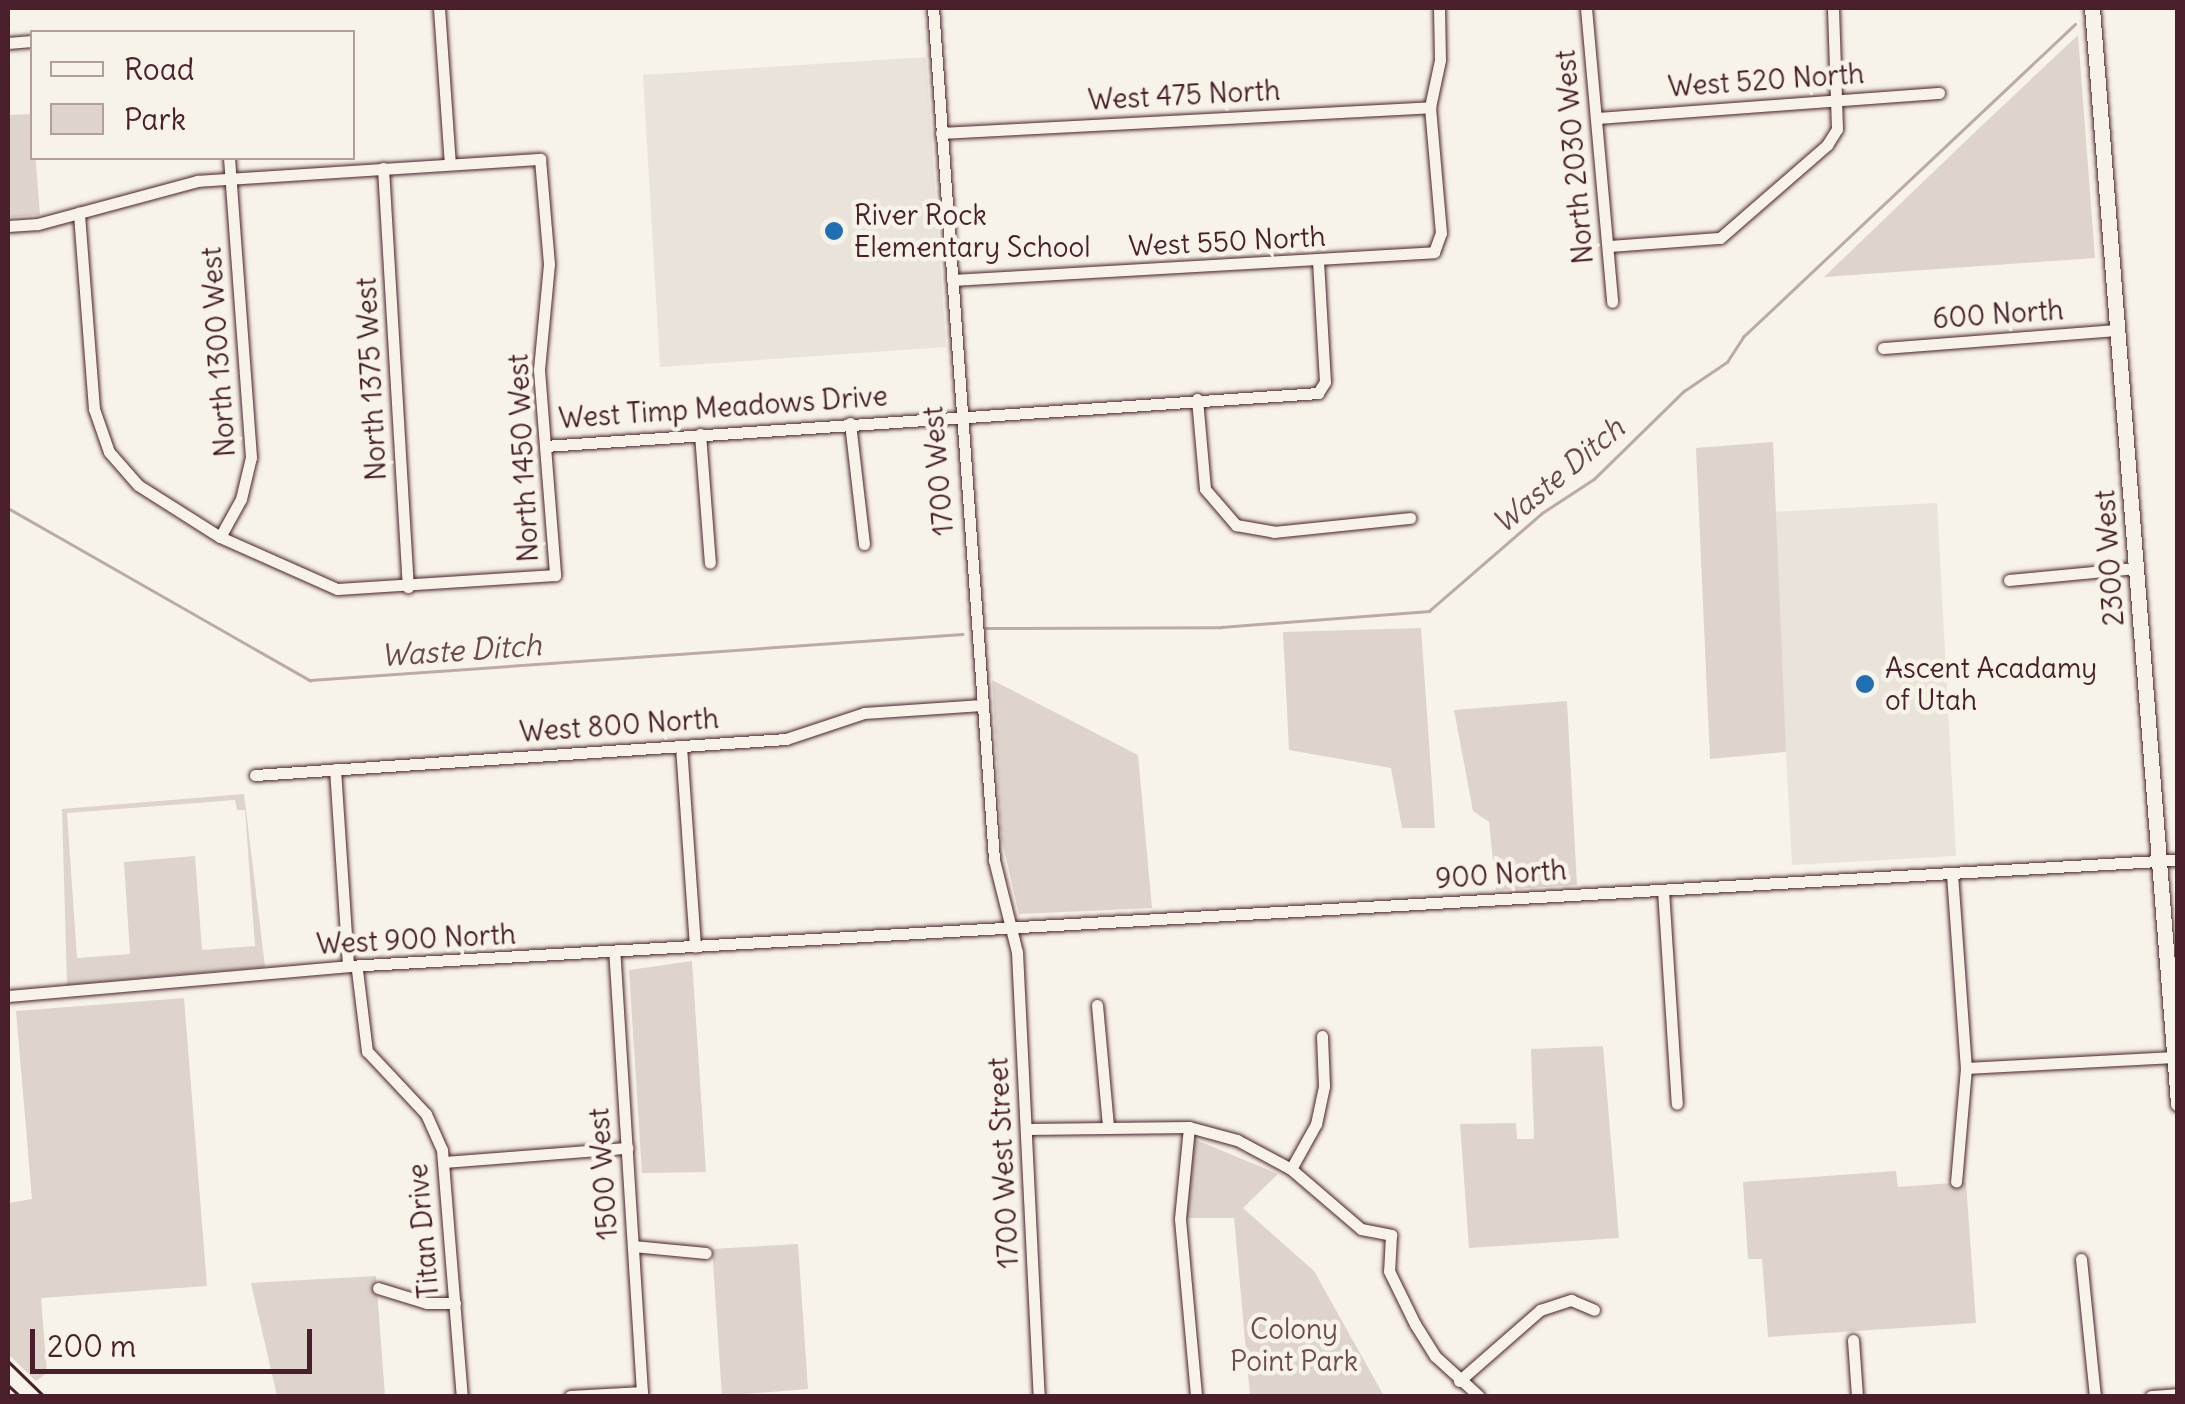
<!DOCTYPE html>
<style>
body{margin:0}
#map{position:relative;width:2185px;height:1404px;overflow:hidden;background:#f7f3e8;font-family:Delius,sans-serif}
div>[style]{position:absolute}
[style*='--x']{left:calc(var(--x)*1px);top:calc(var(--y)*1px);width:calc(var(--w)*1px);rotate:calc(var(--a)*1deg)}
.built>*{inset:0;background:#eae3da}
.green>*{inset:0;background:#ded4cc}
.stream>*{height:2.5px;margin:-1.25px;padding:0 1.25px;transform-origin:1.25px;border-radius:1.25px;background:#bcaaa7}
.roads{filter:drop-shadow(0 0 2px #4a1f2b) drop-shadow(0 0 2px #4a1f2b)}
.minor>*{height:11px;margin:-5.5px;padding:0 5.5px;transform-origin:5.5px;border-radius:5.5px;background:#f7f3e8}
.secondary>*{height:15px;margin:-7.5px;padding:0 7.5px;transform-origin:7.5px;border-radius:7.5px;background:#f7f3e8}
.rail>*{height:2.5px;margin:-1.25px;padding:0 1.25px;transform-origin:1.25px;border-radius:1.25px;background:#4a1f2b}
.dots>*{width:28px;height:28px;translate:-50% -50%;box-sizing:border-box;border:5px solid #f7f3e8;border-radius:50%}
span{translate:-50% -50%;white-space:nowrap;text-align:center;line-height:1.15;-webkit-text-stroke:9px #f7f3e8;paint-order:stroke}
.street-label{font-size:28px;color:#4a1f2b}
.poi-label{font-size:28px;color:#4a1f2b}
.left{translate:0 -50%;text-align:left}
.park-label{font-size:28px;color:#6f4c53}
.water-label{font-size:30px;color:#6c4950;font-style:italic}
.frame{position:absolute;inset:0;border:10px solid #4a1f2b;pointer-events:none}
.legend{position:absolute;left:30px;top:30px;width:325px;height:130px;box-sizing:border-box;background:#f7f3e8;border:2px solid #b29e9c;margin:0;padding:12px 18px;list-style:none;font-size:30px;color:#4a1f2b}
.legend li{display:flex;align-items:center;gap:20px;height:50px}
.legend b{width:50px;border:2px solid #b29e9c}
.scale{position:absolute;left:30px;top:1329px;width:282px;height:45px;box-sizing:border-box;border:5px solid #4a1f2b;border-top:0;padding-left:12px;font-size:30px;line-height:35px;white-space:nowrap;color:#4a1f2b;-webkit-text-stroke:8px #f7f3e8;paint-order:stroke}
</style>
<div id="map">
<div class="built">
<i style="clip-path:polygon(926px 57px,946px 347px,660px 367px,643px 75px)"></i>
<i style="clip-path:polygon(1937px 503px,1956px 856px,1792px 865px,1773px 512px)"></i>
</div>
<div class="green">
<i style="clip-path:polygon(2078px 35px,2095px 258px,1824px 277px,1974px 133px)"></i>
<i style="clip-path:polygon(32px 114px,40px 215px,8px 217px,8px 115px)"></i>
<i style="clip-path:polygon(1773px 442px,1786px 752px,1710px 759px,1696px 448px)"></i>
<i style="clip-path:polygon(1421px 628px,1435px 828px,1402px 828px,1391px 768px,1289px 750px,1283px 632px)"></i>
<i style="clip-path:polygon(992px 680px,1138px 755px,1152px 908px,1019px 914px,1001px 836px)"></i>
<i style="clip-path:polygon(1567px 701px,1577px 885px,1496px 890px,1489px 822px,1473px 811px,1454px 710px)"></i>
<i style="clip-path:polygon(evenodd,244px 794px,265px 967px,67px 985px,62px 809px,244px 794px,235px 800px,237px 810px,245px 810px,255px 946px,202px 950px,195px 856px,124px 862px,130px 954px,77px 958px,67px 813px,235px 800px)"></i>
<i style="clip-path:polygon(692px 961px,706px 1172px,642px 1173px,629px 970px)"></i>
<i style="clip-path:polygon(184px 998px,207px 1286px,41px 1298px,47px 1373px,36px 1381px,8px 1354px,8px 1203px,32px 1199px,16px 1011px)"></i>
<i style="clip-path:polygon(1603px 1046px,1619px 1238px,1469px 1248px,1460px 1124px,1516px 1123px,1517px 1139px,1534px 1139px,1531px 1049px)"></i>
<i style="clip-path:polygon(1194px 1139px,1278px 1174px,1243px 1208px,1314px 1271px,1384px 1396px,1250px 1396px,1234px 1218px,1186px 1218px)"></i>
<i style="clip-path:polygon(1896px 1171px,1898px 1187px,1966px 1182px,1976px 1323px,1768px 1337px,1762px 1259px,1748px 1259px,1743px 1182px)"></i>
<i style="clip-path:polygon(798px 1244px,808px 1389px,722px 1396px,712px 1249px)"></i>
<i style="clip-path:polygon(376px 1276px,385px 1396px,277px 1396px,251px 1283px)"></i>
</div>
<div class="stream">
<i style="--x:8;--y:508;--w:348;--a:29.7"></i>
<i style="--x:310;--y:680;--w:654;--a:-4.04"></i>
<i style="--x:986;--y:628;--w:235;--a:-0.2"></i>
<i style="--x:1221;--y:627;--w:209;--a:-4.4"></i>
<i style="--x:1429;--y:611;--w:150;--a:-40.9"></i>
<i style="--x:1542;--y:513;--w:62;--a:-33.2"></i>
<i style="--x:1594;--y:479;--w:126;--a:-44.4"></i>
<i style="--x:1684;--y:391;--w:52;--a:-34"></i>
<i style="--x:1727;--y:362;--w:30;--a:-57"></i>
<i style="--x:1743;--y:337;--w:456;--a:-43.3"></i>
</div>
<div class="roads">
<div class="minor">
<i style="--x:439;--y:8;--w:156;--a:86"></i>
<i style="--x:933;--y:8;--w:854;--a:85.9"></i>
<i style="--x:994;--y:860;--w:95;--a:76"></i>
<i style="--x:1017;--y:952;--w:445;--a:87.2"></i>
<i style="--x:1586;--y:8;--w:295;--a:84.9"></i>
<i style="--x:8;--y:43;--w:24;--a:-5"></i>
<i style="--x:1596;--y:118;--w:344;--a:-4.2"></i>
<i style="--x:941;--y:133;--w:490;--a:-3"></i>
<i style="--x:383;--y:168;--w:420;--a:86.6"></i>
<i style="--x:8;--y:226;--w:30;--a:-4"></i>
<i style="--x:38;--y:224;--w:165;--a:-15.1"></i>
<i style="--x:197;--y:181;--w:344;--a:-3.7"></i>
<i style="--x:540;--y:159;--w:105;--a:85.1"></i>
<i style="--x:549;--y:264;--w:106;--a:95.4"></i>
<i style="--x:539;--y:370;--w:206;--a:85.5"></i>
<i style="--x:555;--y:575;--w:218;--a:176.3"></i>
<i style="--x:337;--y:589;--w:128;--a:-156"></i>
<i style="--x:220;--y:537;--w:97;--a:-147.6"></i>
<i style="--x:138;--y:485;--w:44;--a:-131.3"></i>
<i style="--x:109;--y:452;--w:46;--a:-109.2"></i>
<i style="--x:94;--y:409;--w:197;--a:-94.4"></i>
<i style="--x:1608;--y:246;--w:112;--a:-4.1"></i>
<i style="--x:1720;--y:238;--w:142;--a:-41"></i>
<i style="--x:1827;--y:145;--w:19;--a:-58"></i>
<i style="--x:1837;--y:129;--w:121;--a:-91.9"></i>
<i style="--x:952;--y:280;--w:483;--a:-3.3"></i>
<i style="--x:1434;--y:252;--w:20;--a:-70"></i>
<i style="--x:1441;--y:233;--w:126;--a:-95"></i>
<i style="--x:1430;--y:107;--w:48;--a:-78"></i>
<i style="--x:1440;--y:60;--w:52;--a:-91.1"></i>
<i style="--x:1883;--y:348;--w:235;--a:-4.4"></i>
<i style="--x:1197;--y:399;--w:90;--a:84.9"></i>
<i style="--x:1205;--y:489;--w:48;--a:49.3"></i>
<i style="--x:1236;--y:525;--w:39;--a:10"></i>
<i style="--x:1274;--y:532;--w:137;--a:-5.9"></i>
<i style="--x:850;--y:423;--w:122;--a:83.4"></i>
<i style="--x:700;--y:434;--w:129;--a:85.6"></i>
<i style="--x:545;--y:446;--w:775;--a:-3.92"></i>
<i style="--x:1318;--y:393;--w:13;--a:-58"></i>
<i style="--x:1325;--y:382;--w:121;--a:-93.3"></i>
<i style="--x:220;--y:537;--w:43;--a:-61.1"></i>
<i style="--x:241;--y:499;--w:43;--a:-76.6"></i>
<i style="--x:251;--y:457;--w:300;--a:-94.2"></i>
<i style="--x:2009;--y:580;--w:127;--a:-5.4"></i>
<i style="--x:681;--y:746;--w:201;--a:86"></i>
<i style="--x:335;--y:769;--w:197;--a:86.2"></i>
<i style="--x:255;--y:775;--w:532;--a:-3.88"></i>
<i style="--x:786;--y:739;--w:82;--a:-18.4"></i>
<i style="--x:864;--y:713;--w:118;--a:-3.9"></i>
<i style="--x:1952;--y:874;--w:195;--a:85.9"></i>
<i style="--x:1966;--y:1068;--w:114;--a:95"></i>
<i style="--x:1663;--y:890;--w:214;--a:86.3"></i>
<i style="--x:357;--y:970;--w:82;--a:83"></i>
<i style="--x:367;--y:1051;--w:86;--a:46.9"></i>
<i style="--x:426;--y:1114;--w:39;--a:66"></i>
<i style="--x:442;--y:1150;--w:247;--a:85.4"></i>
<i style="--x:8;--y:996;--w:341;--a:-5"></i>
<i style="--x:348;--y:966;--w:1833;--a:-3.32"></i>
<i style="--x:1097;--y:1005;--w:121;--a:84.8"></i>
<i style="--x:1966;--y:1068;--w:208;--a:-3"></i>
<i style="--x:1189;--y:1127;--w:92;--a:95.6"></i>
<i style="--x:1180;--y:1219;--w:178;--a:84.8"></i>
<i style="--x:1027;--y:1129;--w:162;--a:-0.7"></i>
<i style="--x:1189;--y:1127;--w:50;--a:15.2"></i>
<i style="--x:1237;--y:1140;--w:61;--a:28.2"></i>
<i style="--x:1291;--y:1169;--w:92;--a:40.6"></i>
<i style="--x:1361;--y:1229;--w:31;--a:11"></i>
<i style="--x:1391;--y:1235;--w:36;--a:93"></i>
<i style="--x:1389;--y:1271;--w:59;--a:63.9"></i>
<i style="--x:1415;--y:1324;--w:38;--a:58"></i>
<i style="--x:1435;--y:1356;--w:59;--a:42.3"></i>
<i style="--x:443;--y:1162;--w:185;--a:-4.4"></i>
<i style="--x:1291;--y:1169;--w:51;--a:-60.9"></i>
<i style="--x:1316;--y:1124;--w:39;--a:-78"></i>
<i style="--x:1324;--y:1086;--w:50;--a:-92.3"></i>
<i style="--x:633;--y:1246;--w:73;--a:5.5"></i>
<i style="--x:2081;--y:1259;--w:138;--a:84.2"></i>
<i style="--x:378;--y:1288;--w:51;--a:17"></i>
<i style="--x:427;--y:1303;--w:28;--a:0"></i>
<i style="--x:1853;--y:1340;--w:56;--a:85.9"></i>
<i style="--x:1459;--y:1381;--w:108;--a:-41.2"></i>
<i style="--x:1540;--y:1310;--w:33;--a:-18"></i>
<i style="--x:1571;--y:1300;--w:25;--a:23"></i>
<i style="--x:570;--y:1396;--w:72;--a:-3.2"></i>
<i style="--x:642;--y:1392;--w:440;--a:-93.6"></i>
<i style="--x:2151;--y:1396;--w:27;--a:-4"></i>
</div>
<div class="secondary">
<i style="--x:2092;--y:8;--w:1099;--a:85.51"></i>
</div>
</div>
<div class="rail">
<i style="--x:8;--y:1361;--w:50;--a:44.2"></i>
<i style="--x:8;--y:1385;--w:16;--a:43"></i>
</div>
<div class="dots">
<i style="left:834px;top:231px;background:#1f6fb2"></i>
<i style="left:1865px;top:684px;background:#1f6fb2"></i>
</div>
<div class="street-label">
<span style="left:1766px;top:80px;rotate:-4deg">West 520 North</span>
<span style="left:1184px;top:95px;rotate:-3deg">West 475 North</span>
<span style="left:1574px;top:157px;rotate:-95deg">North 2030 West</span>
<span style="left:1227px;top:241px;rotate:-3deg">West 550 North</span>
<span style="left:1998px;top:314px;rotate:-4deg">600 North</span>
<span style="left:218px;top:352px;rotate:-94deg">North 1300 West</span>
<span style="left:371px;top:379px;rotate:-93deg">North 1375 West</span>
<span style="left:723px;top:407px;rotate:-4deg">West Timp Meadows Drive</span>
<span style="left:523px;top:458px;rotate:-93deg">North 1450 West</span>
<span style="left:938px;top:471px;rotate:-95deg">1700 West</span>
<span style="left:2109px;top:558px;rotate:-94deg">2300 West</span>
<span style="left:619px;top:725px;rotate:-4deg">West 800 North</span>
<span style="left:1501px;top:874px;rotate:-4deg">900 North</span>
<span style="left:416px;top:939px;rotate:-3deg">West 900 North</span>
<span style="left:1003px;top:1163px;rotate:-93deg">1700 West Street</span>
<span style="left:603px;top:1174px;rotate:-94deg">1500 West</span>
<span style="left:423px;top:1231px;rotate:-95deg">Titan Drive</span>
</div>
<div class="poi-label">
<span class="left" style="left:854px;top:231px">River Rock<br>Elementary School</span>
<span class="left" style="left:1885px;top:684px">Ascent Acadamy<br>of Utah</span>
</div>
<div class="park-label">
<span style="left:1294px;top:1345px">Colony<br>Point Park</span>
</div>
<div class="water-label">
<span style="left:1558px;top:475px;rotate:-40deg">Waste Ditch</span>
<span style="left:461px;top:650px;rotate:-4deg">Waste Ditch</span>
</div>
<div class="frame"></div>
<ul class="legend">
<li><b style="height:12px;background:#f7f3e8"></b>Road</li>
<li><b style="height:28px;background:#ded4cc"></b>Park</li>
</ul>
<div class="scale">200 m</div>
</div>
